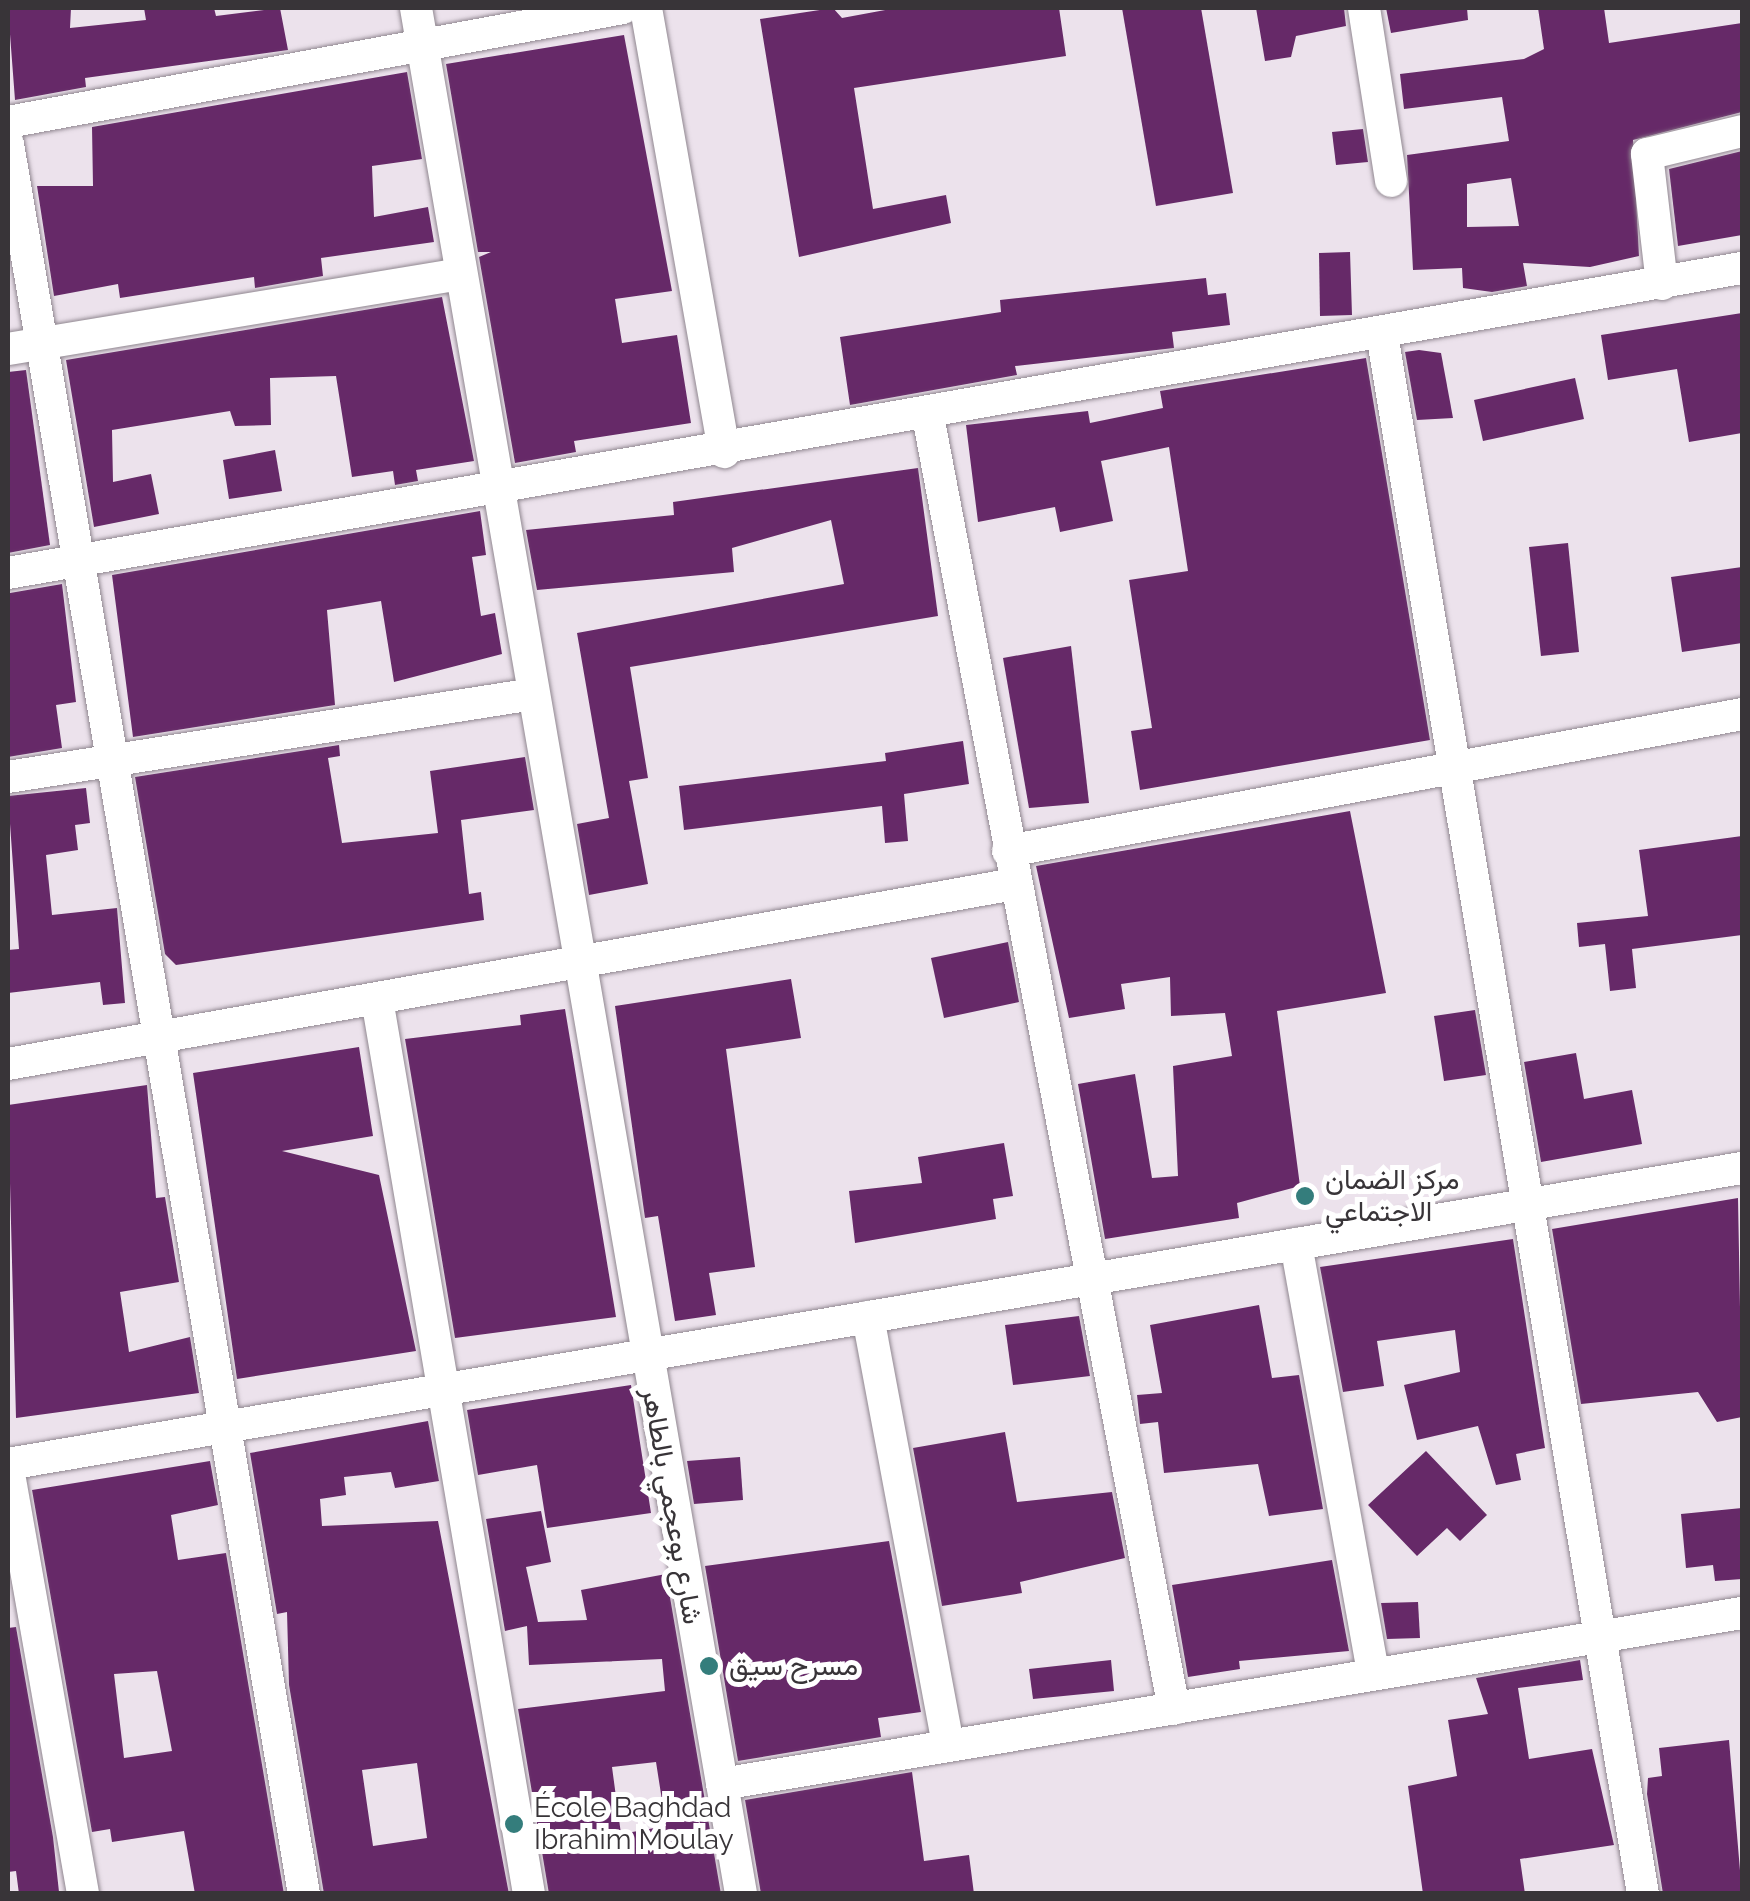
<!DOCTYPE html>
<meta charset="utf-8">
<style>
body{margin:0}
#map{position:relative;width:1750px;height:1901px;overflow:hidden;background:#ece2ec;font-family:Raleway,Vazirmatn,sans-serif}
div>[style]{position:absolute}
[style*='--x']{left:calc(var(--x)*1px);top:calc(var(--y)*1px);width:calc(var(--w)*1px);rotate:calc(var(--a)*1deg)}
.building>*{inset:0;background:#662968}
.roads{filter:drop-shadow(0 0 2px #908790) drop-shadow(0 0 2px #908790)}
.minor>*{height:32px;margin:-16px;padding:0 16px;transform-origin:16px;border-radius:16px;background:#fff}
.dots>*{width:28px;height:28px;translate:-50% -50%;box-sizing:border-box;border:5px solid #fff;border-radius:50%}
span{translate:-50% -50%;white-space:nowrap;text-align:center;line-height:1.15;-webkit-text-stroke:10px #fff;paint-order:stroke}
.poi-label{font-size:28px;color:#383438}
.left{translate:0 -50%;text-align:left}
.street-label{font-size:28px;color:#383438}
.frame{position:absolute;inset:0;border:10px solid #383438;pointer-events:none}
</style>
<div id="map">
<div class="building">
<i style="clip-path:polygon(8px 8px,71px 8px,70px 28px,146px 20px,144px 8px,214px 8px,216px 16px,280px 8px,288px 50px,85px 78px,86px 87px,15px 100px)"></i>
<i style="clip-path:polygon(833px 8px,842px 18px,896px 8px,1059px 8px,1066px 56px,854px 88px,873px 209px,946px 195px,951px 223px,799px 257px,760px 19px)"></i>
<i style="clip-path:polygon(1122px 8px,1201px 8px,1233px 193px,1156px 206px)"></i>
<i style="clip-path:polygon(1256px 8px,1344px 8px,1346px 26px,1296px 36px,1291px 57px,1265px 61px)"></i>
<i style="clip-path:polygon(1386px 8px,1467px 8px,1468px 20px,1391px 33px)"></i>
<i style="clip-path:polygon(evenodd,1538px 8px,1604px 8px,1609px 43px,1742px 23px,1742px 112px,1633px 140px,1639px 256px,1590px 267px,1523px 263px,1527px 286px,1492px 292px,1463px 288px,1462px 268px,1413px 270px,1407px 155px,1509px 141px,1502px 97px,1404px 109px,1400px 74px,1524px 59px,1544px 49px,1538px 8px,1511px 178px,1519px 226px,1467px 227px,1467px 184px,1511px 178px)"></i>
<i style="clip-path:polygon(624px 35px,672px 291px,615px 299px,622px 343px,677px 335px,691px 423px,574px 441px,576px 452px,515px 463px,479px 257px,491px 252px,478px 252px,446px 64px)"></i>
<i style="clip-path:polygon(407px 72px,422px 159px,372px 166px,374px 217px,428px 207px,434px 242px,321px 258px,323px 276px,255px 288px,254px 277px,120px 298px,118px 284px,54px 296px,37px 186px,93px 186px,92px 127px)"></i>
<i style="clip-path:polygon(1363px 129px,1368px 162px,1336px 165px,1332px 132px)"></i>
<i style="clip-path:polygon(1742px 151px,1742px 235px,1678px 246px,1669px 169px)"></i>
<i style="clip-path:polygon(1350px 252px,1352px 315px,1320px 316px,1319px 253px)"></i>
<i style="clip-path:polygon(1206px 278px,1208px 295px,1226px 293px,1230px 325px,1172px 332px,1174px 348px,1015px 366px,1017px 375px,850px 405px,840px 337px,1001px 312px,1000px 300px)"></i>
<i style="clip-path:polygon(442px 297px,474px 461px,416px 470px,418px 481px,395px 485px,393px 471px,352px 477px,336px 376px,270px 378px,271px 425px,235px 426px,230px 411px,112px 430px,113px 482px,151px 474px,159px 514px,94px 527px,66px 360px)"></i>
<i style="clip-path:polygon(1742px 313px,1742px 433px,1689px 442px,1677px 369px,1608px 380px,1601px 335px)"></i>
<i style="clip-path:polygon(1419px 350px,1441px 353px,1453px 418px,1417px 420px,1405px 352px)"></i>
<i style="clip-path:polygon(1366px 358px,1430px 740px,1140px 790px,1131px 731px,1152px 728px,1129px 580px,1188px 571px,1169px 447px,1101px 461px,1113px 521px,1060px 532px,1055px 507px,978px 522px,966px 425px,1088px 411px,1090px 423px,1163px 408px,1160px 391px)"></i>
<i style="clip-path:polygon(26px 370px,50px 545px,8px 553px,8px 372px)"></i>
<i style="clip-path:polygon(1575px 378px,1584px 419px,1483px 441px,1474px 400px)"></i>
<i style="clip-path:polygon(275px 450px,282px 491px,229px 499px,223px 460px)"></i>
<i style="clip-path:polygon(918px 468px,938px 616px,630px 667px,648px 778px,629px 781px,648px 884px,589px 895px,577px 824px,609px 818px,577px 633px,844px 584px,831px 520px,732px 548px,734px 572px,537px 590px,526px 530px,674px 515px,673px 502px)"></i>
<i style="clip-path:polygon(480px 511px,486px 555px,472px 557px,481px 616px,495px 613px,502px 654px,394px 682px,381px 601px,327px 610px,335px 705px,133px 737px,112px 575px)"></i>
<i style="clip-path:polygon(1568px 543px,1579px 652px,1541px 656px,1529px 547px)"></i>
<i style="clip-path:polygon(1742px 567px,1742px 643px,1682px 652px,1671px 577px)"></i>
<i style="clip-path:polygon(62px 584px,76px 702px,56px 705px,62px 748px,8px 757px,10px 593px)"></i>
<i style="clip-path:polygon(1071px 646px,1089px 803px,1029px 808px,1003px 658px)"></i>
<i style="clip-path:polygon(963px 741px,969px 784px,904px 794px,908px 841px,885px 843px,882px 806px,684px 830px,679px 786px,886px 761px,885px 753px)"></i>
<i style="clip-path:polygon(339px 745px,340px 756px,328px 758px,342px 843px,438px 833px,430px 771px,525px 757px,534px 810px,461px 820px,469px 894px,481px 892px,484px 920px,176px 965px,165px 954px,135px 777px)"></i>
<i style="clip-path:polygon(86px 788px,90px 823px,75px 825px,78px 850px,46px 855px,52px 915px,117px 908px,125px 1003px,103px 1005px,100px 982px,8px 993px,8px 950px,19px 949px,8px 796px)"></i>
<i style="clip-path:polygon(1350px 811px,1386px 993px,1277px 1011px,1300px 1186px,1237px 1203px,1239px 1218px,1105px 1239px,1078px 1084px,1135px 1074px,1152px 1178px,1178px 1176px,1173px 1066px,1232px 1056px,1225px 1013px,1171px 1016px,1170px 977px,1121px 984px,1125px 1009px,1069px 1018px,1036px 866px)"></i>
<i style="clip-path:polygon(1742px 836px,1742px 935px,1632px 949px,1636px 988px,1610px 991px,1605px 944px,1579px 947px,1577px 923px,1648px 916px,1639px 850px)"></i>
<i style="clip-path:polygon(1008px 942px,1019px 1002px,944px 1018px,931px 958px)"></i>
<i style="clip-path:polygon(791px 979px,801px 1038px,726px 1049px,755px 1267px,709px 1273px,716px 1315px,675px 1321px,658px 1216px,645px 1218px,615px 1006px)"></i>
<i style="clip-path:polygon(565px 1009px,616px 1317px,455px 1338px,405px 1039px,521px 1025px,520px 1015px)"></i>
<i style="clip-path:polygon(1475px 1010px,1486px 1075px,1444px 1081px,1434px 1016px)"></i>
<i style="clip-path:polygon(359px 1047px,373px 1136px,282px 1151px,379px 1175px,416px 1351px,237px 1379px,193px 1073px)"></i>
<i style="clip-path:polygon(1576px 1053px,1584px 1099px,1632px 1090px,1642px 1144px,1541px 1162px,1524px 1062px)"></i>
<i style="clip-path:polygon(147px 1085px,156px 1198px,165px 1197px,179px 1282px,120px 1292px,129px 1352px,190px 1337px,199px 1393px,16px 1418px,8px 1105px)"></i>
<i style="clip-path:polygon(1004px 1143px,1013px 1196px,993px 1199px,996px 1219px,855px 1243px,849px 1191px,922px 1183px,918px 1157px)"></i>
<i style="clip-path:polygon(1738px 1198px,1742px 1417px,1717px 1422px,1698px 1392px,1581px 1404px,1552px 1229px)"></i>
<i style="clip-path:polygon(1513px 1239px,1545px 1448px,1516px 1454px,1521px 1480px,1496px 1485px,1478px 1426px,1417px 1440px,1404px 1385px,1460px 1372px,1455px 1330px,1377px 1341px,1384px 1386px,1343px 1392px,1320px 1267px)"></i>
<i style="clip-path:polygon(1259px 1305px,1272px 1378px,1299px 1375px,1323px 1509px,1269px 1516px,1258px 1464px,1164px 1473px,1158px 1422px,1140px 1424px,1137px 1395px,1162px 1393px,1150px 1325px)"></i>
<i style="clip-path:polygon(1079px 1316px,1090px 1376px,1013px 1385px,1005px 1325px)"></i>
<i style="clip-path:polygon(631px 1385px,651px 1513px,547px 1528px,537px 1465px,478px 1475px,467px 1410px)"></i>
<i style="clip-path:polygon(evenodd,428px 1421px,439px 1481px,395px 1488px,391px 1472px,344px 1477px,346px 1495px,320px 1499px,322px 1526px,438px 1521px,509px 1894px,324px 1894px,289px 1685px,287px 1612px,277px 1614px,250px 1453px,428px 1421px,417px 1763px,427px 1838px,373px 1846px,362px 1770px,417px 1763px)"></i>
<i style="clip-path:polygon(1005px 1432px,1017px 1502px,1112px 1492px,1125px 1558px,1020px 1582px,1022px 1593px,942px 1606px,913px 1448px)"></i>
<i style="clip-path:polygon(1426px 1451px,1487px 1515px,1460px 1541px,1447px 1528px,1417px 1556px,1368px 1505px)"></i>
<i style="clip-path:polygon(740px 1457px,743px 1500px,694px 1504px,687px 1461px)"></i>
<i style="clip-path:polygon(evenodd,210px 1461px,218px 1505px,171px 1515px,178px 1560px,226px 1553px,284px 1894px,195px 1894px,184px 1831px,112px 1842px,110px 1829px,92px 1832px,32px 1490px,210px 1461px,157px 1671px,172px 1751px,124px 1758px,114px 1674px,157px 1671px)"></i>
<i style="clip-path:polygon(1742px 1508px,1742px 1579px,1715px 1581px,1713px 1565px,1686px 1568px,1681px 1514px)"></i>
<i style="clip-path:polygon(evenodd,541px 1511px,551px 1562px,526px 1567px,538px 1622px,587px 1620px,581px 1590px,666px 1574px,721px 1894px,549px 1894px,518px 1709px,665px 1691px,662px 1659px,529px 1665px,527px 1626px,505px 1631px,486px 1519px,541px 1511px,656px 1762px,666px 1826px,621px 1834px,612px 1767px,656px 1762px)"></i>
<i style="clip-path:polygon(889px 1541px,921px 1712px,878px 1718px,881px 1737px,738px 1761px,705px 1566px)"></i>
<i style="clip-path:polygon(1332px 1560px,1349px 1651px,1239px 1661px,1240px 1669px,1188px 1677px,1172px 1585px)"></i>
<i style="clip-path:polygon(1418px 1602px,1420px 1638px,1387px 1639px,1381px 1603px)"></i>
<i style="clip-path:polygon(16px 1627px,53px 1837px,59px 1892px,19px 1894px,16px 1871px,8px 1872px,8px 1628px)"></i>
<i style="clip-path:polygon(1111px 1660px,1114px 1691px,1033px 1699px,1029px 1669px)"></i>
<i style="clip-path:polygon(1580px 1660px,1583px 1680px,1518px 1688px,1529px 1759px,1592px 1749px,1614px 1845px,1520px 1859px,1525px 1894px,1423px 1894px,1408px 1786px,1457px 1776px,1448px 1720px,1488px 1714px,1476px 1678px)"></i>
<i style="clip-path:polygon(1729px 1740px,1742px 1894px,1663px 1894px,1647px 1794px,1648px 1778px,1662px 1776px,1659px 1748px)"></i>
<i style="clip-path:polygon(912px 1772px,924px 1861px,969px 1855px,974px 1894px,761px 1894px,745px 1800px)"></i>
</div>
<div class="roads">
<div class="minor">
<i style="--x:416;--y:8;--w:1914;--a:80.22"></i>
<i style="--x:646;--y:8;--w:451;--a:80"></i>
<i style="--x:1364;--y:8;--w:175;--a:81.1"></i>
<i style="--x:8;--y:122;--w:625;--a:-10.5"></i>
<i style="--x:8;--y:144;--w:1775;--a:80.4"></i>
<i style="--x:1662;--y:284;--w:131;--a:-96.6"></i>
<i style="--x:1647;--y:154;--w:98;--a:-13.6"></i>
<i style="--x:1382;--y:334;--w:1582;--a:80.5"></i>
<i style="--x:8;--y:349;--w:458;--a:-9.4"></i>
<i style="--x:928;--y:416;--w:1316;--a:79.23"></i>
<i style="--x:8;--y:573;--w:1761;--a:-9.98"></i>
<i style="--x:8;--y:777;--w:532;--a:-8.98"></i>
<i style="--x:1008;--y:851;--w:747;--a:-10.57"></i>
<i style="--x:377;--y:999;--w:908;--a:80.36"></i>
<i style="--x:8;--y:1064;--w:1022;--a:-10.14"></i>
<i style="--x:1296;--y:1244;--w:437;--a:79.8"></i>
<i style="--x:868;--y:1317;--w:436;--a:79.4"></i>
<i style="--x:8;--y:1464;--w:1759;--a:-9.69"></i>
<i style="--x:8;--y:1468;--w:433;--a:80"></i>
<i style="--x:722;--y:1784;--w:1034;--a:-9.52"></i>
</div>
</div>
<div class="dots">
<i style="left:1305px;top:1196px;background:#347d7c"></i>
<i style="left:709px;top:1666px;background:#347d7c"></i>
<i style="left:514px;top:1824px;background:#347d7c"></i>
</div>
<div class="poi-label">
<span class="left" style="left:1325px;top:1196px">مركز الضمان<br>الاجتماعي</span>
<span class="left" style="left:729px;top:1666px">مسرح سيق</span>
<span class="left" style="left:534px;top:1824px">École Baghdad<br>Ibrahim Moulay</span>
</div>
<div class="street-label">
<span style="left:672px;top:1506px;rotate:80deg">شارع بوعجمي بالطاهر</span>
</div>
<div class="frame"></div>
</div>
